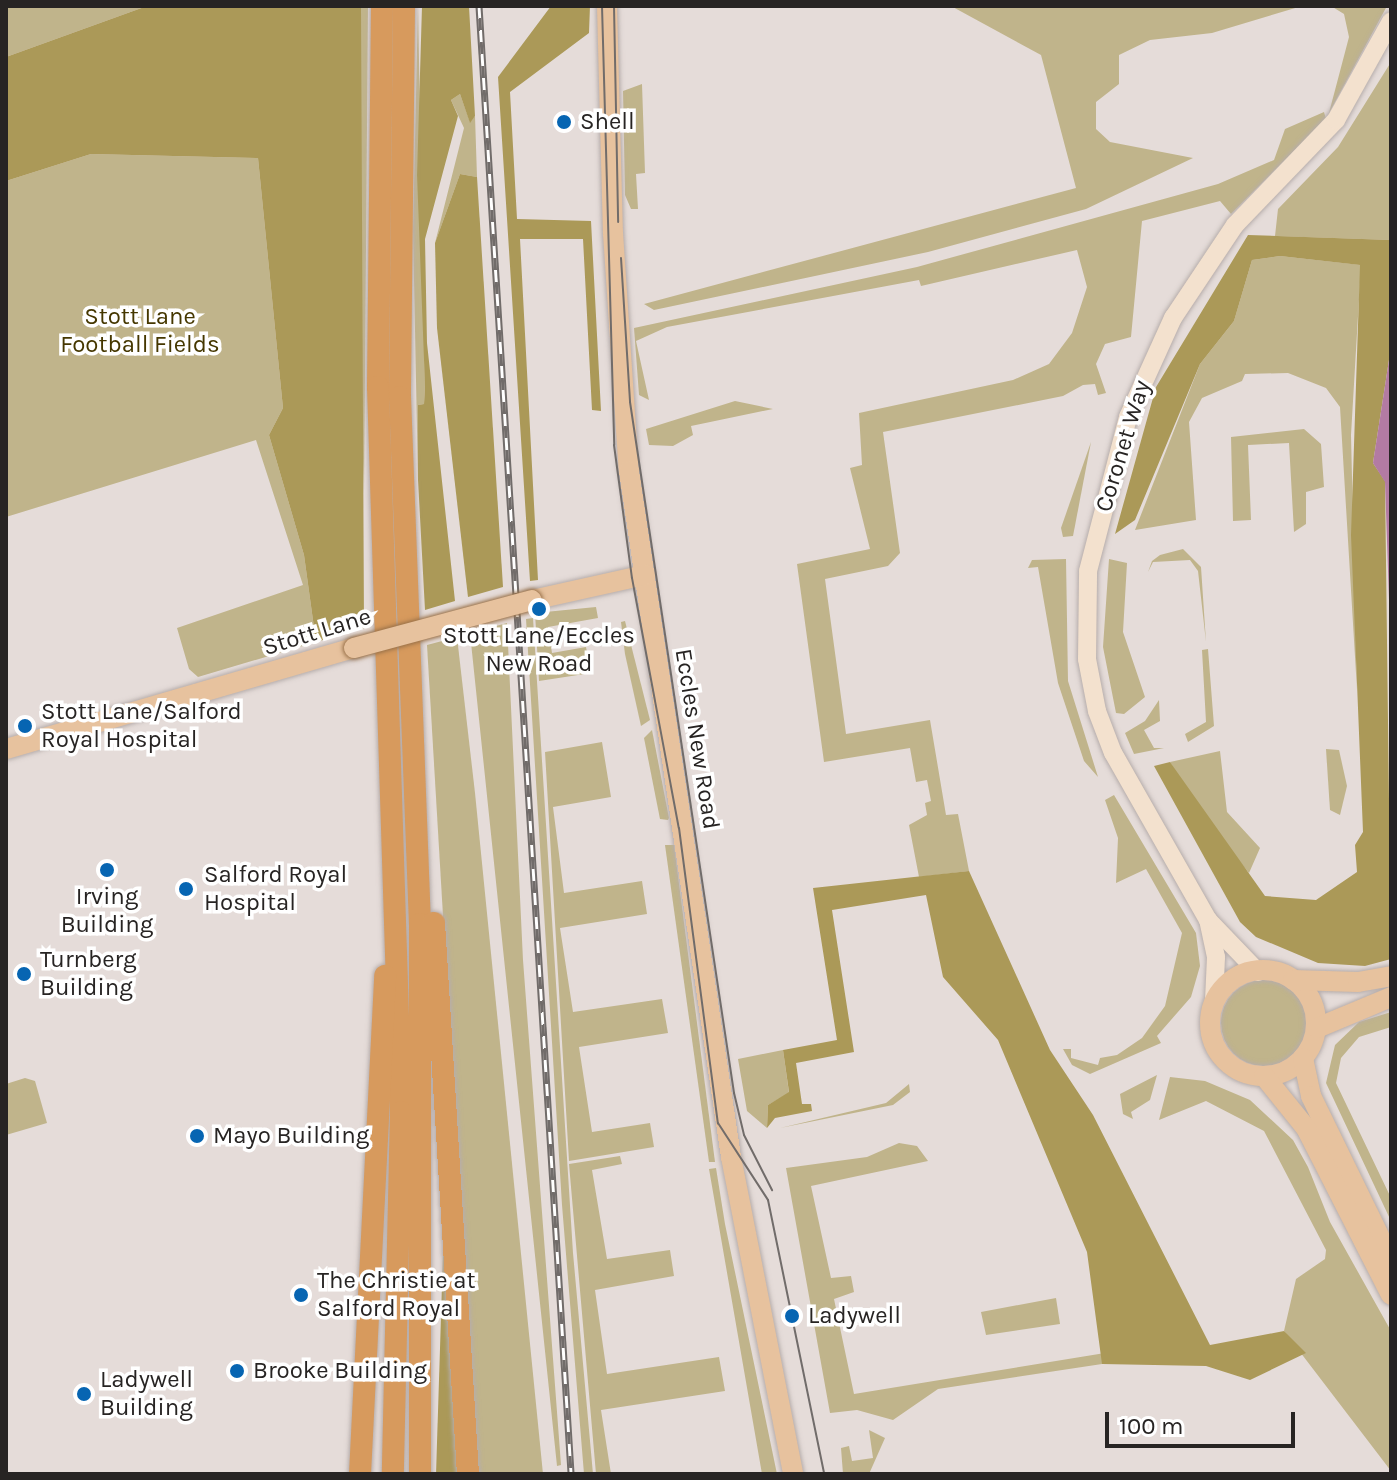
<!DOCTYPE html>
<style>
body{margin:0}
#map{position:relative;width:1397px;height:1480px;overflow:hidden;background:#e5dcd9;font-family:Karla,sans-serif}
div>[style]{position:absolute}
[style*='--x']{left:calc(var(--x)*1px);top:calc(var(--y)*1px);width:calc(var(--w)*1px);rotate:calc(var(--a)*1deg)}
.green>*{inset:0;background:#c0b48b}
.round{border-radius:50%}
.forest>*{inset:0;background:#ab9958}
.water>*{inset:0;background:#b37ba3}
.roads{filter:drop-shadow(0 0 2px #b6adab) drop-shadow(0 0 2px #b6adab)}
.secondary>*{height:18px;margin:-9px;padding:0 9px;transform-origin:9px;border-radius:9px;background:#f3e1ce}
.primary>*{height:20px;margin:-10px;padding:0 10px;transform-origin:10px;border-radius:10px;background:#e7c29e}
.primary>.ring{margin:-10px;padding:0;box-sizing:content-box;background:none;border:20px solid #e7c29e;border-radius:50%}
.highway>*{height:22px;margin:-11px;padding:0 11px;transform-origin:11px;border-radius:11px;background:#d79a5d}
.tram>*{height:2px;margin:-1px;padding:0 1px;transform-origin:1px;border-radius:1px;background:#716c6a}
.rail>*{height:7px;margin-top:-3.5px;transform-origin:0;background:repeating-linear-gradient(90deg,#fff 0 12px,#716c6a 0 24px);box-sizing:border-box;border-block:2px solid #716c6a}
.bridges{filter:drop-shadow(0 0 2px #997149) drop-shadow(0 0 2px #997149)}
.primary-bridge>*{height:20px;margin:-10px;padding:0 10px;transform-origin:10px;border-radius:10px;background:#e7c29e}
.dots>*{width:22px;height:22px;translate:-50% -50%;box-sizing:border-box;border:4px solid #fff;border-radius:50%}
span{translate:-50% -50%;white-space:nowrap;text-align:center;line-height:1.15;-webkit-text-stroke:7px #fff;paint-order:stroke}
.poi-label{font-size:24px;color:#272423}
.left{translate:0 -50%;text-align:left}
.park-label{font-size:24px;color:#453700}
.street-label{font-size:24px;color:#272423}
.frame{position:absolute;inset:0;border:8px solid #272423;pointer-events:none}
.scale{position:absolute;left:1105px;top:1412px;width:190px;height:36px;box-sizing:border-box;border:4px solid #272423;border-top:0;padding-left:10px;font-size:24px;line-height:28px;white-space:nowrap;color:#272423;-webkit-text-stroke:6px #fff;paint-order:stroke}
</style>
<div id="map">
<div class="green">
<i style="clip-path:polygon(6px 6px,147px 6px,6px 57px)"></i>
<i style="clip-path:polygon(361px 6px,368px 6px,364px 494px,360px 350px)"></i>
<i style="clip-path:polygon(418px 6px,425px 386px,424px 404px,418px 405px,418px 480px,413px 230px)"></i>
<i style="clip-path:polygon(951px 6px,1302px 6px,1212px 33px,1150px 40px,1119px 55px,1119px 84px,1096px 102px,1096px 129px,1110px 142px,1193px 158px,1086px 209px,928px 252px,654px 310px,644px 304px,1076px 188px,1041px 55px)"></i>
<i style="clip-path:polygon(1331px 6px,1387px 6px,1329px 113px,1349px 37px,1344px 14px)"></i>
<i style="clip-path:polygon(1391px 62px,1391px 240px,1275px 236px,1278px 209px,1338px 147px)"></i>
<i style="clip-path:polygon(642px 84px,645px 173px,636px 174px,638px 209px,631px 209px,625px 195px,623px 91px)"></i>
<i style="clip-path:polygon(460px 94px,470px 122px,475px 116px,477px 177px,460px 174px,435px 243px,464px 128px,451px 100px)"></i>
<i style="clip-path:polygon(1324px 112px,1326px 119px,1231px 214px,1220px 201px,1142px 221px,1131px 337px,1105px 344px,1096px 364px,1106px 393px,1098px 395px,1095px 384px,1083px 385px,1063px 396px,883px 432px,900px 553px,888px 566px,825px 579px,846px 734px,930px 720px,946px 815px,958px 814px,969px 871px,919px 877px,909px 825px,927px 815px,925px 803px,931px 801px,927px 780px,916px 782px,910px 748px,824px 762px,797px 564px,870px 549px,850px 468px,862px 465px,859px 413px,1013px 380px,1049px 364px,1072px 333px,1087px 287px,1077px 250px,921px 286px,919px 280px,667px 327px,636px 341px,649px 400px,639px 395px,634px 328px,917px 267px,1218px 184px,1274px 160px,1285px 129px)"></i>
<i style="clip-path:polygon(91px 154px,258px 158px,283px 408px,269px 435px,304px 555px,316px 642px,198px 677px,189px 669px,177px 628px,303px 585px,256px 440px,6px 517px,6px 181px)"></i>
<i style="clip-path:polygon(1280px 256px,1361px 265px,1351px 435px,1357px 690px,1340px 407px,1326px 388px,1288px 373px,1245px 374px,1242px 381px,1202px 398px,1189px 422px,1196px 520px,1135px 530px,1200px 364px,1234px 321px,1252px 260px)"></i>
<i style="clip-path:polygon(735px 401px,773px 409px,691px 426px,693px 435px,673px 446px,649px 445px,646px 429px)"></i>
<i style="clip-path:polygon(1304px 429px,1321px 444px,1324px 487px,1306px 492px,1306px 524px,1294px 532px,1289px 443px,1248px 445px,1251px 520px,1233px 521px,1231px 437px)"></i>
<i style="clip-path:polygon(1091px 442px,1073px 536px,1063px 537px,1061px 528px)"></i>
<i style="clip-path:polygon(1183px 549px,1201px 567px,1206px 642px,1198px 571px,1190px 560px,1153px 562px,1148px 572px,1152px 561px,1160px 555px)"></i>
<i style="clip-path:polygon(1066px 559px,1068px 681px,1098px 777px,1084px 761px,1058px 683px,1038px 567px,1028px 568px,1032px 560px)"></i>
<i style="clip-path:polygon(1109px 559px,1127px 563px,1123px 632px,1145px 697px,1124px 714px,1116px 713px,1103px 647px)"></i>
<i style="clip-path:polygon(596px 607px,598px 618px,548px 627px,552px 653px,586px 647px,591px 673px,539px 681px,535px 613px)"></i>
<i style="clip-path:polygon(533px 618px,573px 1253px,593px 1474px,584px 1474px,562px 1205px,526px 619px)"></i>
<i style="clip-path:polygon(625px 621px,650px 720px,641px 726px,625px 654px,621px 622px)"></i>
<i style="clip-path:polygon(507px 623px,523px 960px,561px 1465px,557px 1466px,470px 633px)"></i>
<i style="clip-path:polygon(457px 637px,475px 793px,543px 1474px,476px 1474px,427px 645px)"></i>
<i style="clip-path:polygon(1208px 649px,1214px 726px,1188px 742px,1185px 734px,1206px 722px,1202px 650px)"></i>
<i style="clip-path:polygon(1159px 700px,1160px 721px,1144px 730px,1154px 748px,1164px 748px,1134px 754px,1125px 733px,1145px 721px)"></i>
<i style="clip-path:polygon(652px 730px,669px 818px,668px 820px,660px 819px,644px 738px)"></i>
<i style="clip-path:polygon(602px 742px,611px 797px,553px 807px,564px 893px,642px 881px,647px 914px,560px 928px,573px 1012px,662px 999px,668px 1033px,579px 1047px,592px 1132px,650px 1123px,654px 1147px,569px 1161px,545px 752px)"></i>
<i style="clip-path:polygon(1326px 749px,1339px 750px,1347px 786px,1340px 815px,1330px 810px)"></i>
<i style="clip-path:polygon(1220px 751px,1227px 812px,1260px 848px,1249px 873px,1200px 813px,1170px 762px)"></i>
<i style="clip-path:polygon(1114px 795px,1196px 933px,1200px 966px,1191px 997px,1157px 1036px,1161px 1043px,1090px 1074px,1072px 1065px,1063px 1049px,1071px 1049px,1071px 1058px,1098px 1065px,1100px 1058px,1117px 1055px,1142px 1038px,1165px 1006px,1182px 933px,1146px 869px,1116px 883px,1118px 838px,1105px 800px)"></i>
<i style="clip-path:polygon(665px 845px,674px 845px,715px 1162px,709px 1162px)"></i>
<i class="round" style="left:1221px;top:980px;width:86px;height:86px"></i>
<i style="clip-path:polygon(1391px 1012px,1391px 1027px,1359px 1037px,1341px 1058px,1336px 1083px,1391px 1198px,1391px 1221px,1326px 1083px,1335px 1045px,1359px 1022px)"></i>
<i style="clip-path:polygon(783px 1050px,789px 1093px,768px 1105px,767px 1128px,747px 1111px,738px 1059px)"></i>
<i style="clip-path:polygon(1157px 1075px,1150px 1100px,1131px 1112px,1133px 1119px,1123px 1114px,1120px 1094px)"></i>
<i style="clip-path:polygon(1170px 1077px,1205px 1081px,1250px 1100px,1293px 1140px,1308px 1167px,1330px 1222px,1391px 1331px,1391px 1471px,1284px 1331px,1296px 1279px,1325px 1259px,1326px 1250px,1264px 1131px,1206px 1101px,1159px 1120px)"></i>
<i style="clip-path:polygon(25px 1078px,35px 1081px,47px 1123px,6px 1135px,6px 1084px)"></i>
<i style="clip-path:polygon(909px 1084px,910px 1092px,893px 1105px,780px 1128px,886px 1103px)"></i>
<i style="clip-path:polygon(899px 1143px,917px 1146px,928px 1161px,811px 1186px,831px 1278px,851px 1276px,854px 1292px,834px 1299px,854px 1394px,1105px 1353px,1102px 1364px,938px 1389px,893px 1420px,857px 1410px,830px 1413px,786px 1168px,867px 1157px)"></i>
<i style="clip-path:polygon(620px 1156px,622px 1164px,592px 1170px,607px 1259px,670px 1250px,674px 1276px,595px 1290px,607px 1374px,719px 1357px,725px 1391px,601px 1410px,611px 1474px,596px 1474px,569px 1164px)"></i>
<i style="clip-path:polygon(716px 1168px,725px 1224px,777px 1474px,762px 1474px,709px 1169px)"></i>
<i style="clip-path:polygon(1056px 1298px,1060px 1324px,986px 1335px,981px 1312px)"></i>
<i style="clip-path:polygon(869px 1430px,885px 1438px,869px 1474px,843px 1474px,841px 1448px,849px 1446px,852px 1461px,873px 1458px)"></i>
</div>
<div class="forest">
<i style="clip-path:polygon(147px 6px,361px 6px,364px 628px,316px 642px,304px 555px,269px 435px,283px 408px,258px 158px,91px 154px,6px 181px,6px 57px)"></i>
<i style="clip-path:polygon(422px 6px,469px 6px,475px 116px,470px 123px,460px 94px,451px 100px,458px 116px,425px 239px,427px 343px,455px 601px,425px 610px,418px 480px,418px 405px,424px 404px,425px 386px,417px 175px)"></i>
<i style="clip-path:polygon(551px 6px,590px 6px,589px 33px,510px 92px,517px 219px,591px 221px,601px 411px,592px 410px,583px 239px,520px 239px,538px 580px,530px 581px,498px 77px)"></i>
<i style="clip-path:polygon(460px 174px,477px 177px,503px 587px,468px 597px,437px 328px,435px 243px)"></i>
<i style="clip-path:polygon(1248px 235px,1391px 240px,1391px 347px,1373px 463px,1385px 481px,1391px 959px,1365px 966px,1318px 963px,1256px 937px,1240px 922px,1154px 766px,1170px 762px,1265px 896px,1316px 900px,1357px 872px,1355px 845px,1363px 832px,1351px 535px,1360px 265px,1280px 256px,1252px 260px,1234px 321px,1200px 364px,1135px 520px,1115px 534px,1156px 387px)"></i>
<i style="clip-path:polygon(969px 871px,1050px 1050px,1093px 1115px,1210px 1345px,1284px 1331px,1306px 1353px,1250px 1380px,1206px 1366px,1102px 1364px,1087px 1252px,998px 1040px,943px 977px,926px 895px,832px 910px,854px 1052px,796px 1063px,802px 1104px,811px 1104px,812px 1111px,775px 1118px,767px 1128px,768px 1105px,789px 1092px,783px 1050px,837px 1040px,813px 888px)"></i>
<i style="clip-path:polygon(444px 1223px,460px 1474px,436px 1474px)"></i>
</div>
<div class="water">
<i style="clip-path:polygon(1391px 347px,1391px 659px,1385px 482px,1373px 463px)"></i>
</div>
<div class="roads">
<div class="secondary">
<i style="--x:1208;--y:920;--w:72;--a:46.1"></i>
<i style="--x:1214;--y:1001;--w:44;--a:-87.4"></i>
<i style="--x:1216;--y:957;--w:38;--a:-102"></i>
<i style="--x:1208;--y:920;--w:192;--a:-119.6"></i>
<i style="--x:1113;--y:753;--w:45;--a:-110.9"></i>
<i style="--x:1097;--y:711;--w:53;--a:-100.9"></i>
<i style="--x:1087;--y:659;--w:88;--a:-89.3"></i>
<i style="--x:1088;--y:571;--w:159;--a:-75.4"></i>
<i style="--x:1128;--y:417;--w:109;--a:-65.6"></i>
<i style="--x:1173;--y:318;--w:112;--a:-56.3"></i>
<i style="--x:1235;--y:225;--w:146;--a:-46.1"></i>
<i style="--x:1336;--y:120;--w:113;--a:-60.9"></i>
</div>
<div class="primary">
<i style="--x:607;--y:6;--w:227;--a:88.5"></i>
<i style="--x:613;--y:233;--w:239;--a:86.2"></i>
<i style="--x:629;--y:471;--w:694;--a:81.54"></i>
<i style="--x:731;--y:1157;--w:323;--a:78.9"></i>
<i style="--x:532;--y:600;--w:116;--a:-12.5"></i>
<i style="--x:6;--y:749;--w:362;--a:-16.2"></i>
<i class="ring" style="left:1210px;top:970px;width:86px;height:86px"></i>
<i style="--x:1293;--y:980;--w:65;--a:1.8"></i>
<i style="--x:1358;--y:982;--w:34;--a:-10"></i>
<i style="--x:1317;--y:1028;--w:80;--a:-22.7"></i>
<i style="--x:1303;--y:1058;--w:39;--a:78"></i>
<i style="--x:1311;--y:1096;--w:182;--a:64"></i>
<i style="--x:1264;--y:1076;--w:67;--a:51.1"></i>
<i style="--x:1306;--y:1128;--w:187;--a:63"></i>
</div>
<div class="highway">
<i style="--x:382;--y:6;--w:381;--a:90.6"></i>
<i style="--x:378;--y:387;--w:725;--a:88.18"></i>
<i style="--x:401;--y:1112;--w:362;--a:91.3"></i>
<i style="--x:404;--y:6;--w:391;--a:90.6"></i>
<i style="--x:400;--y:397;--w:527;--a:87.83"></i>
<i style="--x:420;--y:924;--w:550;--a:90"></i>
<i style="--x:434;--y:923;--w:552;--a:86.47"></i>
<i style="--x:360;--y:1474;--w:499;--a:-87.1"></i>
</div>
</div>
<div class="tram">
<i style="--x:602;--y:6;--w:439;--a:88.4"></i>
<i style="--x:614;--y:445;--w:134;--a:82.3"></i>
<i style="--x:632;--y:578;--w:254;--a:79.4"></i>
<i style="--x:679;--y:828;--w:298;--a:82.5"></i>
<i style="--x:718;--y:1123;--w:92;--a:57"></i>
<i style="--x:768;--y:1200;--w:280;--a:78.4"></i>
<i style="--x:614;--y:6;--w:216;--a:88.9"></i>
<i style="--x:621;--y:258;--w:144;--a:86.4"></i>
<i style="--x:630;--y:402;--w:699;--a:81.44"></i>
<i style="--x:734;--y:1093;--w:43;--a:76.6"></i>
<i style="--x:744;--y:1135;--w:62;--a:63"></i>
</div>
<div class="rail">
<i style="--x:479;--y:6;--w:1471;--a:86.41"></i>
</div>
<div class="bridges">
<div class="primary-bridge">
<i style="--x:354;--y:648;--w:184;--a:-15.1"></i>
</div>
</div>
<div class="dots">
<i style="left:564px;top:122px;background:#0765b2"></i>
<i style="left:539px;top:609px;background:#0765b2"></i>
<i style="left:25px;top:726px;background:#0765b2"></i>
<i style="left:107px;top:870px;background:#0765b2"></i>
<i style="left:186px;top:889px;background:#0765b2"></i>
<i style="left:24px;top:974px;background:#0765b2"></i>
<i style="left:197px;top:1136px;background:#0765b2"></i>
<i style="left:301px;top:1295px;background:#0765b2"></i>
<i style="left:792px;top:1316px;background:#0765b2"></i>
<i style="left:237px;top:1371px;background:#0765b2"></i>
<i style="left:84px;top:1394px;background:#0765b2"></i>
</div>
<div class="poi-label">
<span class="left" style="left:580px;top:122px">Shell</span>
<span style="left:539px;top:650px">Stott Lane/Eccles<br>New Road</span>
<span class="left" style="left:41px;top:726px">Stott Lane/Salford<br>Royal Hospital</span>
<span class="left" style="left:204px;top:889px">Salford Royal<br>Hospital</span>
<span style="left:107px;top:911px">Irving<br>Building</span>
<span class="left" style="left:40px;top:974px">Turnberg<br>Building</span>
<span class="left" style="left:213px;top:1136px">Mayo Building</span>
<span class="left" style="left:317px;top:1295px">The Christie at<br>Salford Royal</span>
<span class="left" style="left:808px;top:1316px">Ladywell</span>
<span class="left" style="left:253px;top:1371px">Brooke Building</span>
<span class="left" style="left:100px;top:1394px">Ladywell<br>Building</span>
</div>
<div class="park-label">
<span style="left:140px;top:331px">Stott Lane<br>Football Fields</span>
</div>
<div class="street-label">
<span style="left:1123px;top:446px;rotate:-73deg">Coronet Way</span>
<span style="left:317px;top:632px;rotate:-17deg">Stott Lane</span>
<span style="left:697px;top:739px;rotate:81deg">Eccles New Road</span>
</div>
<div class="frame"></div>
<div class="scale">100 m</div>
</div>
